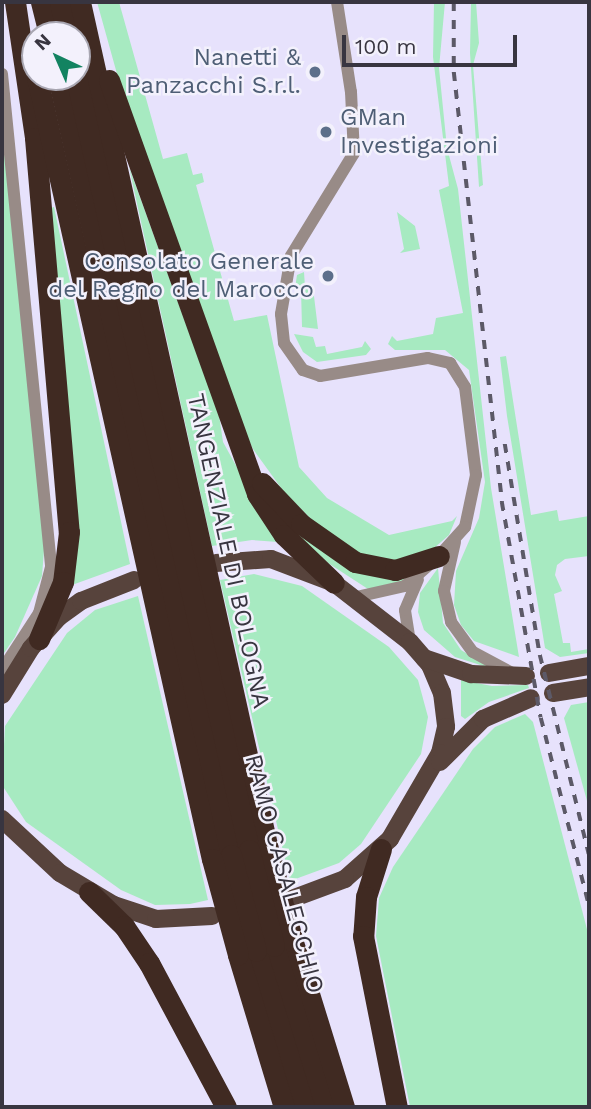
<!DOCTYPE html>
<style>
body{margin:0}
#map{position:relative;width:591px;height:1109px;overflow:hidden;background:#e7e2fc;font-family:"Work Sans",sans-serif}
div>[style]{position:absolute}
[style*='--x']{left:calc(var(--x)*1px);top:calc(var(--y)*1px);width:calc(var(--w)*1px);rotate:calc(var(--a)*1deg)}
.green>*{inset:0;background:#a7eac1}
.street>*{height:12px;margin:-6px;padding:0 6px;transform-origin:6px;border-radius:6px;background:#988b87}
.primary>*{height:18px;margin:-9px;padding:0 9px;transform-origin:9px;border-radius:9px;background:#57433c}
.highway>*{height:21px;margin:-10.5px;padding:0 10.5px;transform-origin:10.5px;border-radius:10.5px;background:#402a22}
.rail>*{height:3.5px;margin-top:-1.75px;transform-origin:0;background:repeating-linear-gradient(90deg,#5c5967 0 9px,transparent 0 18px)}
.highway-bridge>*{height:21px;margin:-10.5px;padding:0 10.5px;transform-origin:10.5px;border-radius:10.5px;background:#402a22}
.dots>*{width:19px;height:19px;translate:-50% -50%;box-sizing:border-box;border:4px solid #f3f1fc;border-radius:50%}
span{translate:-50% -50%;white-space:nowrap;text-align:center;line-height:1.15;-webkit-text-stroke:5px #f3f1fc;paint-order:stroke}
.service-label{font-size:24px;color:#4e5e75}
.right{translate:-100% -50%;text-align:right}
.left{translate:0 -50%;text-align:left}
.street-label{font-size:24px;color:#383540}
.frame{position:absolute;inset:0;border:4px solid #383540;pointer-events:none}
.north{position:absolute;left:21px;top:21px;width:70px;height:70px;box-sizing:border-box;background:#f3f1fc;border:2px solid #a8a6b1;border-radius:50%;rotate:316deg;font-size:19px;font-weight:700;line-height:28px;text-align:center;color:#383540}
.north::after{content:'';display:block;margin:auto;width:24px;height:32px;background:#138361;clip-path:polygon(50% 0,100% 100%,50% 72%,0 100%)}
.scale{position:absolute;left:342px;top:35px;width:175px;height:32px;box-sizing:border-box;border:4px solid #383540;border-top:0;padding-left:9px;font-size:21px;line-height:24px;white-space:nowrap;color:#383540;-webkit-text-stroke:5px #f3f1fc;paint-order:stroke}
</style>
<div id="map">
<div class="green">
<i style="clip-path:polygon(97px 2px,119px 2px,163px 159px,187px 153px,193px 175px,202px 173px,204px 182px,196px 185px,234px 321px,267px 315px,299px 467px,327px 498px,389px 535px,452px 521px,457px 516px,449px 535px,433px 549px,400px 561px,360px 554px,315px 523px,284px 492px,253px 449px,239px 421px,124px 99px)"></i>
<i style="clip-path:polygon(434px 2px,445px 2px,439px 68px,447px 148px,458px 189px,491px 488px,519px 657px,474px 641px,461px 625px,454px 605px,456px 571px,479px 518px,485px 482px,469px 370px,445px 350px,395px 350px,388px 344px,392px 336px,397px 341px,433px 334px,436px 318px,463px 313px,439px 190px,449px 186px,433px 57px)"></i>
<i style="clip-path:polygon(471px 2px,476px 2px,479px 43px,473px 65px,483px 185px,479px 187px,470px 53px)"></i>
<i style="clip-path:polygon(2px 116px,45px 537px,42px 576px,15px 637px,2px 656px)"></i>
<i style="clip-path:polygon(129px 167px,219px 415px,223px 442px,278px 542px,252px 540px,212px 546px)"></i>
<i style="clip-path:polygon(54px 207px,130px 564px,72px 585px,51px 208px)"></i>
<i style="clip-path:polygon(397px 212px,415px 226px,420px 249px,400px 253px,404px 249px)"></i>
<i style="clip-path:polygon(304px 272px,305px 287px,313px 288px,318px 329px,302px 327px,301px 290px,295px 288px,297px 275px)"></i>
<i style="clip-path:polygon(294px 334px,313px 337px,316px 347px,325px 346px,327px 354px,362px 347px,365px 341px,371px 349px,366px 355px,317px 362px,303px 352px)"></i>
<i style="clip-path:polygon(506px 356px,531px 515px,557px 510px,559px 521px,589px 516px,589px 556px,565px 559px,557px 565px,555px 575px,562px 591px,554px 594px,563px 643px,570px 643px,571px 652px,589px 649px,589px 653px,560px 657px,545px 648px,507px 416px,500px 357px)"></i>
<i style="clip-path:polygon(288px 528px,296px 529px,413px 574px,402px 582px,368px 589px,328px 563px)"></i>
<i style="clip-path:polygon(438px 568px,443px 623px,461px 650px,490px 668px,455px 657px,424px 630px,418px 612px,420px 593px)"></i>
<i style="clip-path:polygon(254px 574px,302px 586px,389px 647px,418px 680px,428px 717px,421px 754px,361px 844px,339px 863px,290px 881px,220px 580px)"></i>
<i style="clip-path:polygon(138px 596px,208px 900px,190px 904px,155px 905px,121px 890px,26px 822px,2px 785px,5px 726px,67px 633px,95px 610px)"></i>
<i style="clip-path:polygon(461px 680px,492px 686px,528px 685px,529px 688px,489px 702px,465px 719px,461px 716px)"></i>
<i style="clip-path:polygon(589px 702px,589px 808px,564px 718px,571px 705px)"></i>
<i style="clip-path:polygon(525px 714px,533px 722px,589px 937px,589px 1107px,410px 1107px,376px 936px,379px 898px,393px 867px,473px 749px,495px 727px)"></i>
</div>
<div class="street">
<i style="--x:337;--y:2;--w:91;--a:81.2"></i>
<i style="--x:351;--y:92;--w:61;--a:87.2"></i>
<i style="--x:354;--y:153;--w:121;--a:121.5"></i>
<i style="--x:291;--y:256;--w:59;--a:99.8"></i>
<i style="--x:281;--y:314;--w:29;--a:84"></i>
<i style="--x:284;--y:343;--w:33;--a:55"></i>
<i style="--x:303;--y:370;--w:18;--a:19"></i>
<i style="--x:320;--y:376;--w:109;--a:-9.5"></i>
<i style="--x:428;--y:358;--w:23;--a:13"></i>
<i style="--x:450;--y:363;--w:28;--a:58"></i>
<i style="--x:465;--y:387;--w:89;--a:82.9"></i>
<i style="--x:476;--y:475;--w:53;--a:101.9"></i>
<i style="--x:465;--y:527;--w:39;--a:132"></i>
<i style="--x:439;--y:556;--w:45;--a:138.6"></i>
<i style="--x:405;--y:586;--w:50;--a:167.3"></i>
<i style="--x:2;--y:74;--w:495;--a:84.3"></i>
<i style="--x:51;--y:567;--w:48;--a:104.6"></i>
<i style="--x:39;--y:613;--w:68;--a:123"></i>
<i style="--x:455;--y:542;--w:50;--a:102.7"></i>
<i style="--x:444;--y:591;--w:32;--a:77"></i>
<i style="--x:451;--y:622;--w:37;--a:54"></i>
<i style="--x:473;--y:652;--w:44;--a:28.3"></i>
<i style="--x:410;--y:642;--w:32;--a:-99"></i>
<i style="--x:405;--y:610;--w:33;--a:-67"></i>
</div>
<div class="primary">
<i style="--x:216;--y:563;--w:55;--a:-4.2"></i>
<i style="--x:271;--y:559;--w:67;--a:20.9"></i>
<i style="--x:334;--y:583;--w:96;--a:37.8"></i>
<i style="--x:410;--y:642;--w:30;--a:49"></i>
<i style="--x:430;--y:665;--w:30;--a:67"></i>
<i style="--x:442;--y:693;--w:34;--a:83"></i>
<i style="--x:446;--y:727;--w:27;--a:103"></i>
<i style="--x:440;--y:753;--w:99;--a:120.2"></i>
<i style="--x:390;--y:839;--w:60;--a:138.4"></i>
<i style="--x:345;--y:879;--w:54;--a:159.6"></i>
<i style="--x:424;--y:658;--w:50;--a:18.8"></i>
<i style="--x:471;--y:674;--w:55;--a:2.1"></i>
<i style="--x:549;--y:673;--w:41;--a:-9.9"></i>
<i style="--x:553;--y:693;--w:36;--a:-9"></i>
<i style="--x:2;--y:695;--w:55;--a:-58.3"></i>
<i style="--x:31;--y:648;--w:42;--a:-47.9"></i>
<i style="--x:59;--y:617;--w:27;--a:-36"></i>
<i style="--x:81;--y:601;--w:57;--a:-21.6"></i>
<i style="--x:440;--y:762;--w:61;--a:-45"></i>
<i style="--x:483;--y:719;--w:52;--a:-23.6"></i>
<i style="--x:2;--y:819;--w:79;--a:43"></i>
<i style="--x:60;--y:873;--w:63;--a:30.7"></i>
<i style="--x:114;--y:905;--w:44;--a:18.4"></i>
<i style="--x:156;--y:919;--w:56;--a:-3.1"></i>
</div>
<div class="highway">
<i style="--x:15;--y:2;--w:137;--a:81.6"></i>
<i style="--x:35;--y:138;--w:395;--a:85.1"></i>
<i style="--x:69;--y:532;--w:50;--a:96.8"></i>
<i style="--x:63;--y:582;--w:62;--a:112.8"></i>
<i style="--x:41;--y:2;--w:34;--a:76"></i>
<i style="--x:60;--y:2;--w:34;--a:78"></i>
<i style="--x:80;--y:2;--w:863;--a:77.49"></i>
<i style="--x:37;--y:77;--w:801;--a:77.39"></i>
<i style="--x:58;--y:77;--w:797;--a:77.46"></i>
<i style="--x:76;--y:77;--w:792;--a:77.38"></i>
<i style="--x:109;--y:80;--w:440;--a:70.3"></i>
<i style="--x:257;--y:494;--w:49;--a:56.6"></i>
<i style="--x:284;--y:535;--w:69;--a:43.8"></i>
<i style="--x:262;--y:483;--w:57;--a:46.4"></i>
<i style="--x:301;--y:524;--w:66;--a:35.1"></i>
<i style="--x:355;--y:562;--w:41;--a:11.3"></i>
<i style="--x:395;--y:570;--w:46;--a:-17.7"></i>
<i style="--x:381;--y:849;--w:50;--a:107.4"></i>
<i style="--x:366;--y:897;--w:39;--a:94"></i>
<i style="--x:363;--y:936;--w:174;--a:78.8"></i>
<i style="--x:89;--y:892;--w:49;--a:44.2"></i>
<i style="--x:124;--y:926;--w:45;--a:56"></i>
<i style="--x:149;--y:963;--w:163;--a:61.9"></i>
<i style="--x:293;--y:942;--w:173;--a:72.8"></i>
<i style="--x:274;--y:946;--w:168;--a:73.1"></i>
<i style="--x:256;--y:951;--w:163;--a:72.9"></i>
<i style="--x:238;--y:955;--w:159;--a:73.2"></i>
</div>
<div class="rail">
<i style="--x:454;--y:2;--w:70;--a:90"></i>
<i style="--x:454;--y:72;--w:433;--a:83.6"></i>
<i style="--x:502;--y:502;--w:219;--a:79.8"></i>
<i style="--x:541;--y:718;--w:193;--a:75.6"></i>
<i style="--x:505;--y:444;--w:214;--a:80.6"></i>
<i style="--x:540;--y:655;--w:205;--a:76.2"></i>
</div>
<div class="highway-bridge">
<i style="--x:267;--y:845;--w:100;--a:75"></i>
<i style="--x:249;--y:850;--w:99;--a:75.4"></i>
<i style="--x:231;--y:855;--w:99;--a:75.4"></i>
<i style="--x:212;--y:859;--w:99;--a:74.8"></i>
</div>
<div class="dots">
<i style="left:315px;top:72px;background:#5c6f8a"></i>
<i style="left:326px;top:132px;background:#5c6f8a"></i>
<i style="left:328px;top:276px;background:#5c6f8a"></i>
</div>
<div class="service-label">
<span class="right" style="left:301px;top:72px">Nanetti &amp;<br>Panzacchi S.r.l.</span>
<span class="left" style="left:340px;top:132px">GMan<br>Investigazioni</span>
<span class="right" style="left:314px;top:276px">Consolato Generale<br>del Regno del Marocco</span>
</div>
<div class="street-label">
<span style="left:228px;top:551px;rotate:78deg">TANGENZIALE DI BOLOGNA</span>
<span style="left:284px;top:874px;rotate:75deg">RAMO CASALECCHIO</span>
</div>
<div class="frame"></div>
<div class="north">N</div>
<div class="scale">100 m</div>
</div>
